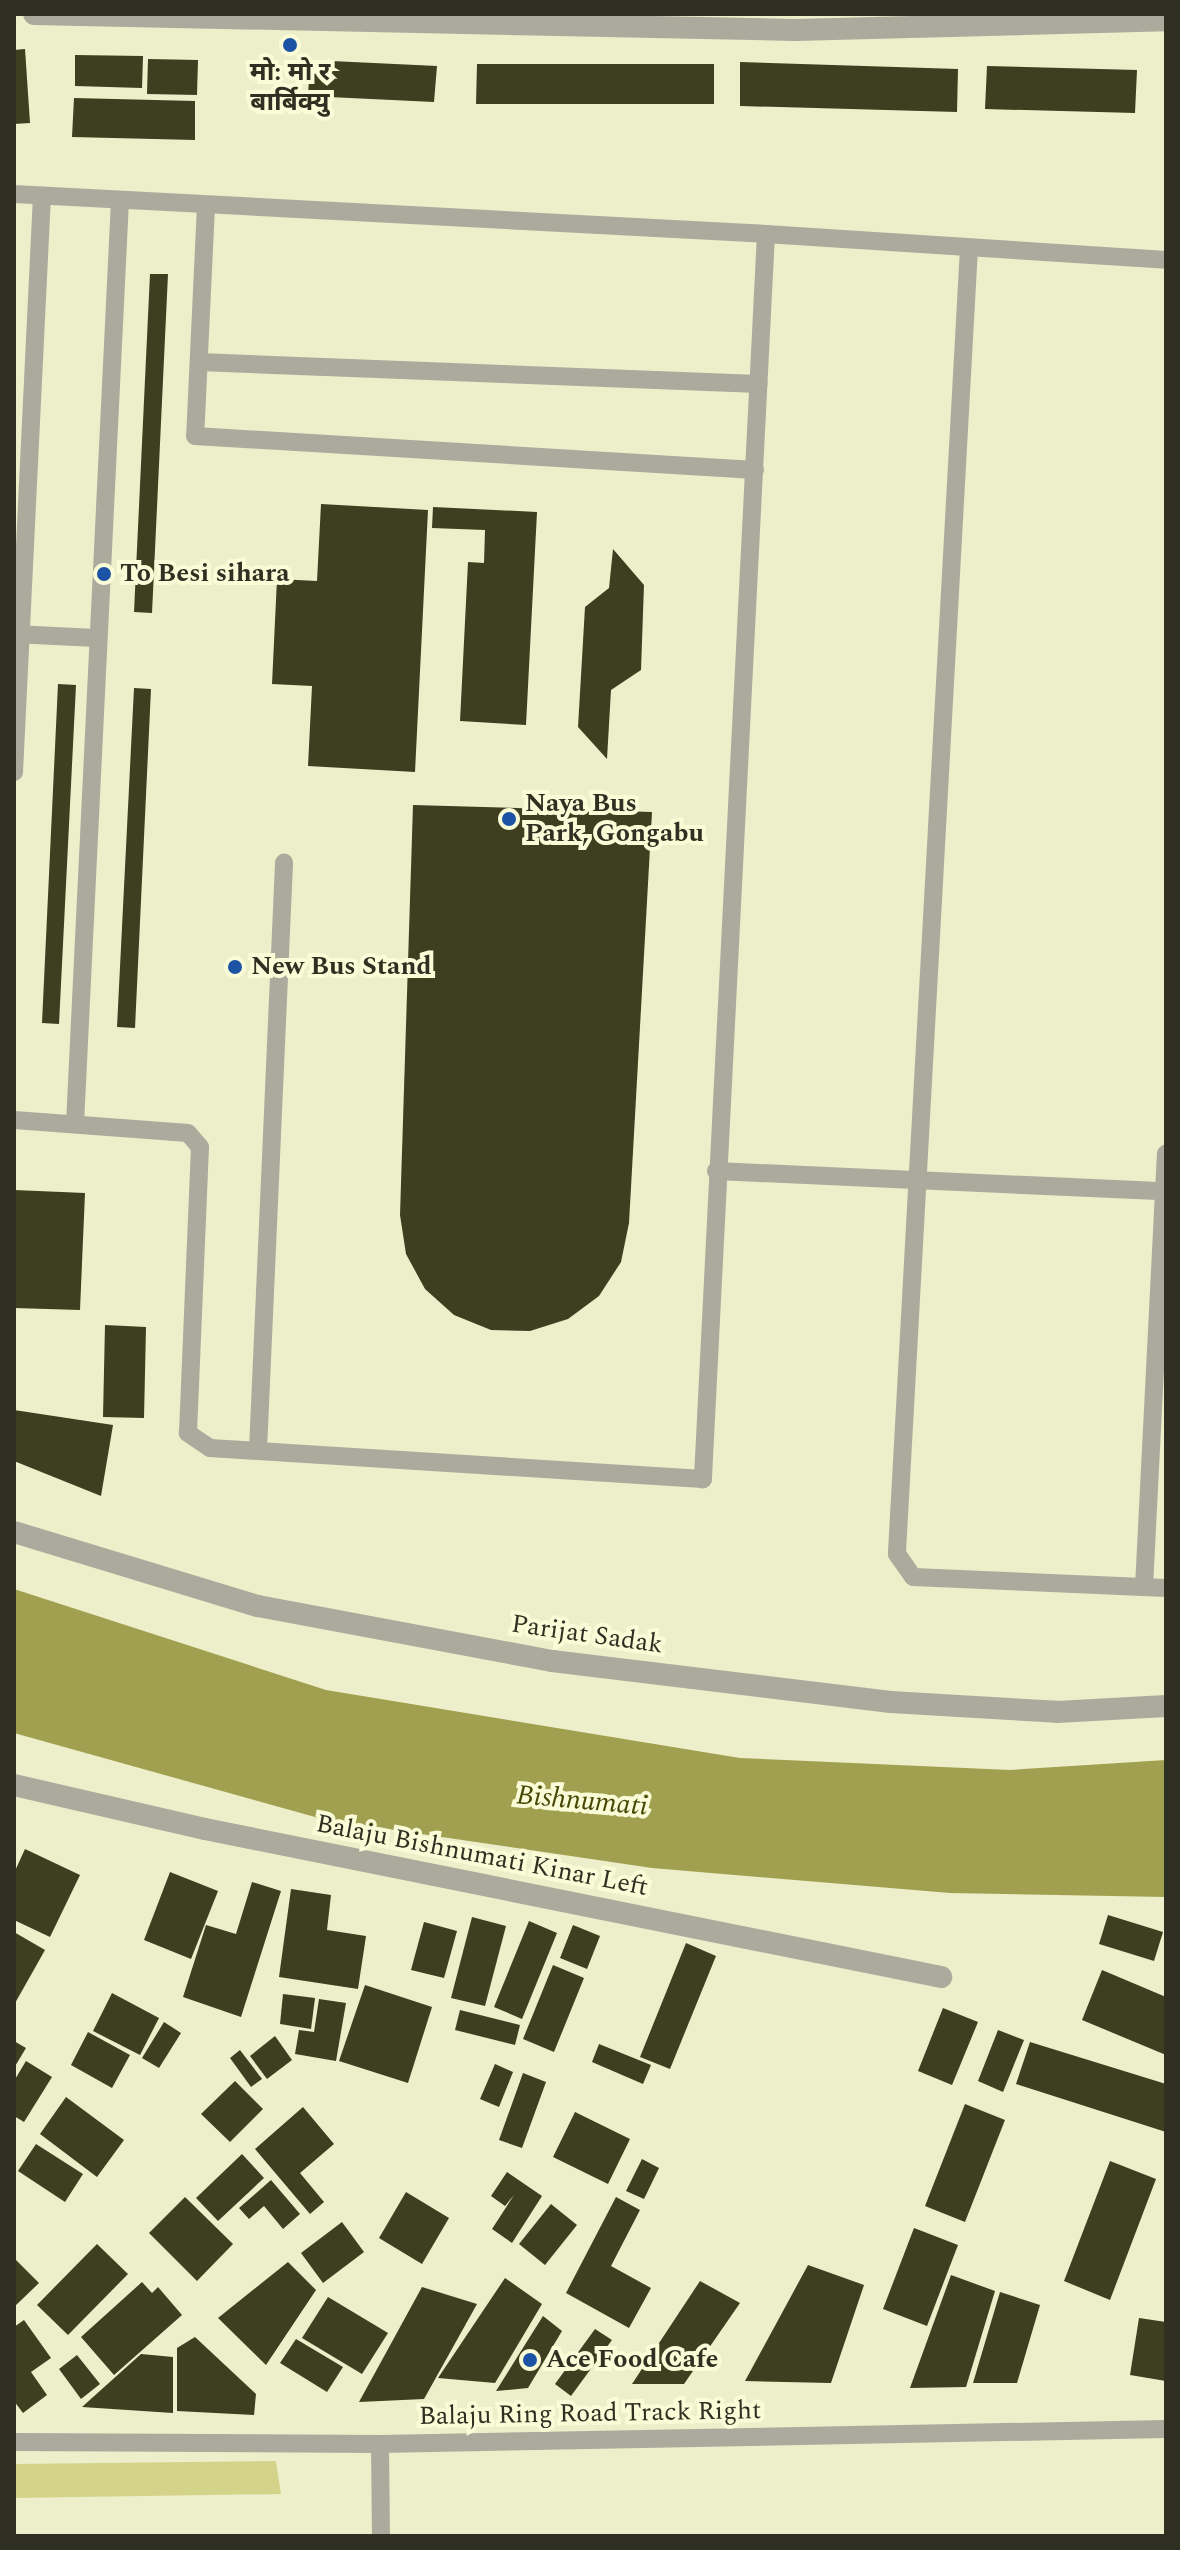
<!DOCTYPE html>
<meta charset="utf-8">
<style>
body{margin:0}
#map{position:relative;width:1180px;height:2550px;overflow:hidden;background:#edeeca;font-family:Spectral,"Noto Sans Devanagari",serif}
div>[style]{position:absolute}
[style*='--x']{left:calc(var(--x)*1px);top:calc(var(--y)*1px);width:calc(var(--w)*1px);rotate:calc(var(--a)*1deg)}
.green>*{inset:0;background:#d3d48a}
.water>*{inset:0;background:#a0a050}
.building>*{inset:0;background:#3e3e20}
.service>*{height:18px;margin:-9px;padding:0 9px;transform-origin:9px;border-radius:9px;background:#aaab9c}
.minor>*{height:22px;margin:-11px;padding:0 11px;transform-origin:11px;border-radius:11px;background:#aaab9c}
.tertiary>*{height:22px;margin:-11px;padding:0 11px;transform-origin:11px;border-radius:11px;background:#aaab9c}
.dots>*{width:22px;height:22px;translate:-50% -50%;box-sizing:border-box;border:4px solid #fafcd7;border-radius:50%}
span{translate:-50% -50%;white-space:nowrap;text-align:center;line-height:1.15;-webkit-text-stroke:8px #fafcd7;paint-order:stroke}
.poi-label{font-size:26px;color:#2f3022;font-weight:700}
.left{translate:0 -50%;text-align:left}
.street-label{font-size:26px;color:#2f3022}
.water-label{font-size:28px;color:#484706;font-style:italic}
.frame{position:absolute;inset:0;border:16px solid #2f3022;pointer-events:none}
</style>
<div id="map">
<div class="green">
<i style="clip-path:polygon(276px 2461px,281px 2494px,14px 2498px,14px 2464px)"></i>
</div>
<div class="water">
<i style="clip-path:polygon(14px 1589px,326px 1690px,740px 1758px,1010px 1770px,1166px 1760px,1166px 1897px,950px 1893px,652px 1868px,326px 1820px,14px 1733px)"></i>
</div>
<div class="building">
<i style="clip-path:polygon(25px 49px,30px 123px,14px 124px,14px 50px)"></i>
<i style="clip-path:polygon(75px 55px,143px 56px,142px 88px,75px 86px)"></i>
<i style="clip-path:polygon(148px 59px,198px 60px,197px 95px,147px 94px)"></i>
<i style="clip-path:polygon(310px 60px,437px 66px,434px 102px,308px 96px)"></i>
<i style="clip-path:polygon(740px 62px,958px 69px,957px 112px,740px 106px)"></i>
<i style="clip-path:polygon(477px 64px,714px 64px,714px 104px,476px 104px)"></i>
<i style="clip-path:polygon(987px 66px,1137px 70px,1135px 113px,985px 109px)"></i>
<i style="clip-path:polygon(74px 98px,195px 101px,195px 140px,72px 137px)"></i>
<i style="clip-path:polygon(150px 274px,168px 274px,152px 613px,134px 612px)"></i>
<i style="clip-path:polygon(321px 504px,428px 510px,415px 772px,308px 766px,312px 686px,272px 684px,277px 579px,317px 581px)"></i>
<i style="clip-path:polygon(433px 507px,537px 512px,526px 725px,460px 721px,468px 562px,484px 563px,485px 530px,432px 528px)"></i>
<i style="clip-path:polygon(613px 549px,644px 585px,641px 670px,611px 690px,607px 759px,578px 727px,585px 607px,609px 588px)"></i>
<i style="clip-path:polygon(58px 684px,76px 685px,59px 1024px,42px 1023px)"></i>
<i style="clip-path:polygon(134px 688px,151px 689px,135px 1028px,117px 1027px)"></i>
<i style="clip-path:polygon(413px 805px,652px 812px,629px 1223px,621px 1262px,599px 1296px,568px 1319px,530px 1331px,491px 1330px,454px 1315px,425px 1289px,406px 1254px,400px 1215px)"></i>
<i style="clip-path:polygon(14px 1190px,85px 1193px,80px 1310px,14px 1308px)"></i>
<i style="clip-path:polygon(105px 1325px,146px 1327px,144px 1418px,103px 1417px)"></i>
<i style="clip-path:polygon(14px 1410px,113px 1425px,101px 1496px,14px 1461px)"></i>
<i style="clip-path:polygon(25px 1849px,80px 1875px,50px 1937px,14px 1920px,14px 1873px)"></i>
<i style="clip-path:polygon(170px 1872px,218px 1891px,191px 1959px,144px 1940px)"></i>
<i style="clip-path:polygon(252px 1882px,281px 1891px,241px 2017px,183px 1997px,206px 1925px,236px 1934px)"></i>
<i style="clip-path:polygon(291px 1889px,331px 1895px,327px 1930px,366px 1936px,358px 1989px,279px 1977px)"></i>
<i style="clip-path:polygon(1108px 1915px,1163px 1932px,1154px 1961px,1099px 1944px)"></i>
<i style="clip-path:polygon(472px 1917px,506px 1926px,485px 2006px,451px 1998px)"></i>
<i style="clip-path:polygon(529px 1921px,557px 1933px,522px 2019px,494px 2007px)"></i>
<i style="clip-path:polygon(424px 1922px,457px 1931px,444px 1978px,411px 1970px)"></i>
<i style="clip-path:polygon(573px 1925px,600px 1936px,587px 1969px,560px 1958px)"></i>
<i style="clip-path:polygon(14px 1932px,45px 1950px,14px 2005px)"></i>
<i style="clip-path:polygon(686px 1943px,716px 1956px,670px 2069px,640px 2057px)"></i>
<i style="clip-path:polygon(553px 1965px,584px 1978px,554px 2052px,523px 2039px)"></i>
<i style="clip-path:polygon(1102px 1970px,1166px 1997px,1166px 2055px,1082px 2020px)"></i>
<i style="clip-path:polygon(365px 1985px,432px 2007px,408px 2083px,339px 2061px)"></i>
<i style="clip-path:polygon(112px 1993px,159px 2018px,140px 2055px,93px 2031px)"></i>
<i style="clip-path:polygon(283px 1994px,315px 1998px,311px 2029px,280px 2024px)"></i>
<i style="clip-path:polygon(319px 1999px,346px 2003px,336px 2061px,295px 2054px,299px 2030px,314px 2032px)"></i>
<i style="clip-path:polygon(943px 2008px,978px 2022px,952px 2085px,918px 2071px)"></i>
<i style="clip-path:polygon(460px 2010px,520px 2025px,515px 2045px,455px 2030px)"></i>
<i style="clip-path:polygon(164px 2022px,181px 2033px,159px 2068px,142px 2058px)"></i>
<i style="clip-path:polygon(998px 2030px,1024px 2040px,1003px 2092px,978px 2081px)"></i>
<i style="clip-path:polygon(88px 2032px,130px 2055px,112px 2088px,71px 2065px)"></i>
<i style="clip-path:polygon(275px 2036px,292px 2060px,267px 2079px,250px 2056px)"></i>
<i style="clip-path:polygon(14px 2041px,26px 2048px,14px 2068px)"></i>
<i style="clip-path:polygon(1030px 2042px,1166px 2084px,1166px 2132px,1016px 2084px)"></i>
<i style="clip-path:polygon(599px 2044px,651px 2065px,643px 2084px,592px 2062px)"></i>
<i style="clip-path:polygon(240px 2050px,262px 2079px,251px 2087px,230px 2058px)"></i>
<i style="clip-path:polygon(26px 2061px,52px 2077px,24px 2122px,14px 2116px,14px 2081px)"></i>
<i style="clip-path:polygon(495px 2064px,513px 2072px,499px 2107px,480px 2099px)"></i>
<i style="clip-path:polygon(523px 2073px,546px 2082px,522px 2148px,499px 2140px)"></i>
<i style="clip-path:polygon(235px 2081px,263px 2109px,230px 2142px,201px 2114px)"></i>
<i style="clip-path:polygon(66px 2097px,124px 2140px,97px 2177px,40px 2134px)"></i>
<i style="clip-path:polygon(965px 2104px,1005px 2120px,965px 2222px,925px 2206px)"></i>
<i style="clip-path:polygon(303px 2107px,334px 2144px,300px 2173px,324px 2202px,310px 2214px,255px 2149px)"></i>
<i style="clip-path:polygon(575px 2112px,630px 2139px,608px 2184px,553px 2157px)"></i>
<i style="clip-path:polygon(36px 2144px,83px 2174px,65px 2202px,18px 2171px)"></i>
<i style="clip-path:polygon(242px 2154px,264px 2178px,218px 2221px,196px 2198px)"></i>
<i style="clip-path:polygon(642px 2159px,659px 2168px,644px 2199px,626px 2191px)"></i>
<i style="clip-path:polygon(1110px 2161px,1156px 2179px,1110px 2300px,1064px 2281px)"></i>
<i style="clip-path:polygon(507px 2172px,542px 2196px,512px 2243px,492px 2229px,514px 2195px,505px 2206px,491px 2196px)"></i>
<i style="clip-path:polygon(271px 2180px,300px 2214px,283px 2229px,264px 2206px,249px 2219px,239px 2208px)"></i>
<i style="clip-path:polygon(406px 2192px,449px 2218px,422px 2264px,379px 2238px)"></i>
<i style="clip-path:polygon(185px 2197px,233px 2244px,197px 2281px,149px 2233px)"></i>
<i style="clip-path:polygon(616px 2197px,640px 2210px,611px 2266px,651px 2288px,629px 2328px,566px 2293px)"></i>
<i style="clip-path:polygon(551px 2204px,577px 2225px,545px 2265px,519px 2244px)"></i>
<i style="clip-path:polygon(342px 2222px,364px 2252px,323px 2283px,301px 2253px)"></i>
<i style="clip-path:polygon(914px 2228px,958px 2245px,927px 2326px,883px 2309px)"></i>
<i style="clip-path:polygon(97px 2244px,128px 2274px,68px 2335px,37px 2305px)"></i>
<i style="clip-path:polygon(14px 2258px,39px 2283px,14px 2307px)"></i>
<i style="clip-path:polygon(288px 2262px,316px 2290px,266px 2365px,218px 2318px)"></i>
<i style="clip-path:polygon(808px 2265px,864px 2285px,831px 2383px,745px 2381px)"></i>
<i style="clip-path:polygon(951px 2275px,995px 2291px,966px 2387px,910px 2388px)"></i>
<i style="clip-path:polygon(505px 2278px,542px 2304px,495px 2383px,438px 2378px)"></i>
<i style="clip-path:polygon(700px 2281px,740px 2303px,684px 2384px,632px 2384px)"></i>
<i style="clip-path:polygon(142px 2282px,152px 2293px,158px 2287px,182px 2315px,114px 2375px,81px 2337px)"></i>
<i style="clip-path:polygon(422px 2287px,477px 2304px,424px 2399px,359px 2402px)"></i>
<i style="clip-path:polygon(1000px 2292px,1040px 2305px,1017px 2383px,973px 2383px)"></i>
<i style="clip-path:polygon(328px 2297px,388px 2333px,362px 2374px,302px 2338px)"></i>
<i style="clip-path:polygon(543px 2316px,562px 2331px,528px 2388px,496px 2391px)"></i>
<i style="clip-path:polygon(1139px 2318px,1166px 2322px,1166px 2381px,1130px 2375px)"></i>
<i style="clip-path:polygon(24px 2320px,51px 2358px,31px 2372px,47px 2395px,23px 2413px,14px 2401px,14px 2327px)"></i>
<i style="clip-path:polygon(595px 2329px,612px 2340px,571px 2396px,555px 2384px)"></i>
<i style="clip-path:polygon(195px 2337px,256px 2394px,254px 2415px,177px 2411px,177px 2348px)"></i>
<i style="clip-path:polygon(296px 2339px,343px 2367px,327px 2392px,280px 2363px)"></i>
<i style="clip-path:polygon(141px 2354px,173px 2357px,173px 2413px,82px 2407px)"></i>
<i style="clip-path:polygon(77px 2355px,100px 2384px,81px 2399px,59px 2369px)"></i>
</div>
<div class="service">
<i style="--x:14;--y:194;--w:753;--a:3.04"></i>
<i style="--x:766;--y:234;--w:1247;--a:92.9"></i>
<i style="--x:703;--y:1479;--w:494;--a:-176.4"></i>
<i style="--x:210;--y:1448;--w:27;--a:-146"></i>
<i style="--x:188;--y:1433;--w:286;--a:-87.6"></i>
<i style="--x:200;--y:1147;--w:18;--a:-131"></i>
<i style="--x:188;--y:1133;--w:174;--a:-175.7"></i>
<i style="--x:206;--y:206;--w:230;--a:92.7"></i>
<i style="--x:195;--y:436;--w:561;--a:3.47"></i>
<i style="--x:766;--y:234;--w:401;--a:3.7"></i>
<i style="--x:969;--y:248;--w:1308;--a:93.16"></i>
<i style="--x:897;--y:1554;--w:28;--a:55"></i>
<i style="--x:913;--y:1577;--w:253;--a:2.5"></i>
<i style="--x:199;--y:362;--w:560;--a:2.25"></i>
<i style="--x:14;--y:634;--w:82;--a:2.8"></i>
<i style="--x:14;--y:772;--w:577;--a:-87.22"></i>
<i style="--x:75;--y:1124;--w:924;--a:-87.21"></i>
<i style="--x:716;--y:1171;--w:448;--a:2.6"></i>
<i style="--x:258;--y:1450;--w:588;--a:-87.46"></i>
<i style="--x:1144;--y:1587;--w:434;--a:-87.1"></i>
<i style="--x:14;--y:2442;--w:366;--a:0.3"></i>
<i style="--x:380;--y:2444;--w:786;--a:-1.09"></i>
<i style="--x:380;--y:2444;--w:92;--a:89.4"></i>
</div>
<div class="minor">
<i style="--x:14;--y:1532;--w:255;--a:16.9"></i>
<i style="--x:258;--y:1606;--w:299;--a:10.6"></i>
<i style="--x:552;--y:1661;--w:341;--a:6.9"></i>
<i style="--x:891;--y:1702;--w:166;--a:3.4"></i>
<i style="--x:1057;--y:1712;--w:109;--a:-3.2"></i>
<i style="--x:14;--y:1785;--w:196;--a:13"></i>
<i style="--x:205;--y:1829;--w:751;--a:11.37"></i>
</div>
<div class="tertiary">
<i style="--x:34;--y:14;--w:761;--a:1.2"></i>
<i style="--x:795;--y:30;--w:371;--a:-1.5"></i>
</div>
<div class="dots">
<i style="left:290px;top:45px;background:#1d53a5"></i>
<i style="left:104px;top:574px;background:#1d53a5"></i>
<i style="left:509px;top:819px;background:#1d53a5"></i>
<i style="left:235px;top:967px;background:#1d53a5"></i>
<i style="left:530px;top:2360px;background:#1d53a5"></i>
</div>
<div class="poi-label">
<span style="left:290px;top:88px">मो: मो र<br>बार्बिक्यु</span>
<span class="left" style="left:120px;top:574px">To Besi sihara</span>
<span class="left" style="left:525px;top:819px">Naya Bus<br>Park, Gongabu</span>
<span class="left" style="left:251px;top:967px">New Bus Stand</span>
<span class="left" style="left:546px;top:2360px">Ace Food Cafe</span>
</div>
<div class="street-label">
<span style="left:587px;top:1635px;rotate:8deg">Parijat Sadak</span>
<span style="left:482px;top:1856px;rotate:11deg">Balaju Bishnumati Kinar Left</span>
<span style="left:590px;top:2414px;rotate:-1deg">Balaju Ring Road Track Right</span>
</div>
<div class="water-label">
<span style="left:582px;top:1801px;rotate:5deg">Bishnumati</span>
</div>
<div class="frame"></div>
</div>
